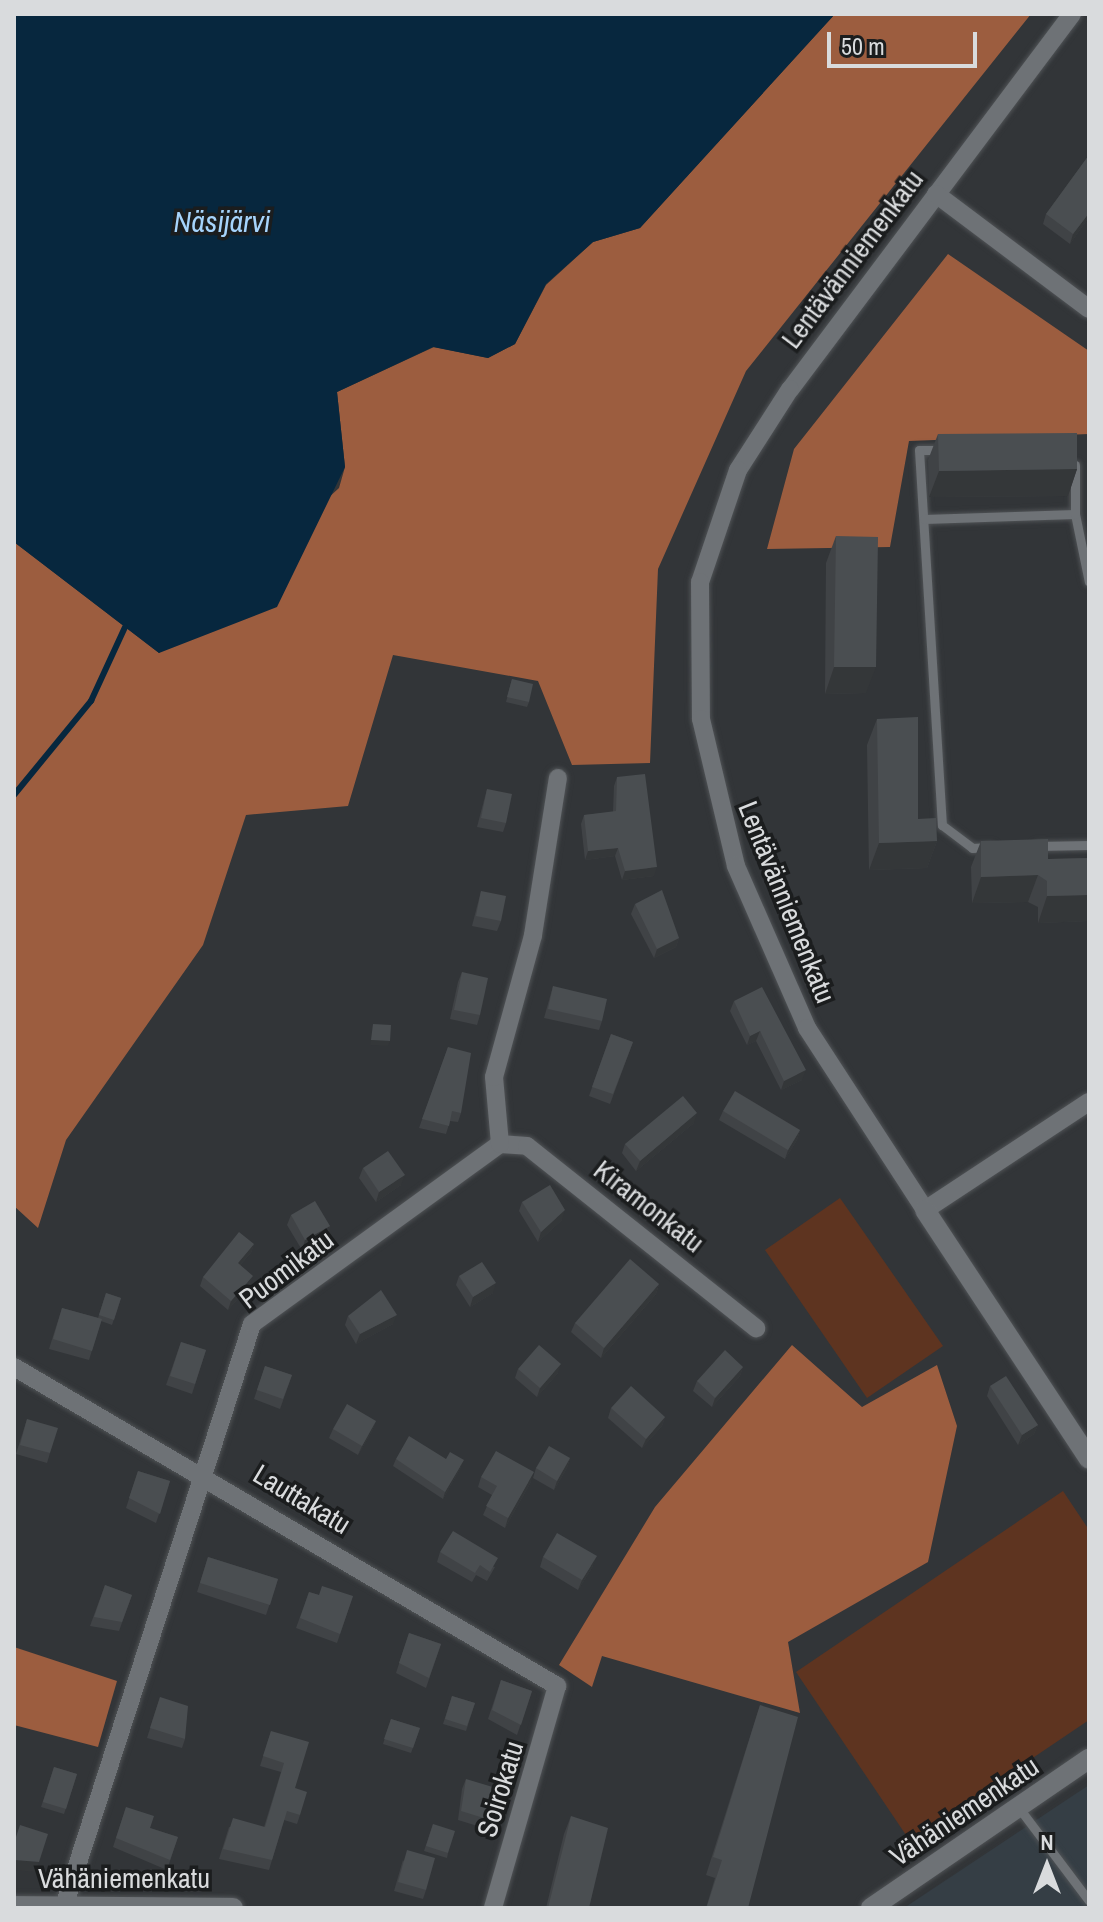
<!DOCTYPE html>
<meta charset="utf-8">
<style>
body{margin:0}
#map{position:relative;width:1103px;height:1922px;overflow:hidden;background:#323538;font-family:"Archivo Narrow",sans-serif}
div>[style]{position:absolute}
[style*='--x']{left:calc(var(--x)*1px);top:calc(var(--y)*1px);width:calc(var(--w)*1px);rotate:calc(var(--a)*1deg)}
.built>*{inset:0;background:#353e45}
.green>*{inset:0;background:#5e3420}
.forest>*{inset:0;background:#9c5d3f}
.water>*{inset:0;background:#07273e}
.stream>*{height:6px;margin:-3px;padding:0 3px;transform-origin:3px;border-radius:3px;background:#07273e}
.roads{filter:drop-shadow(0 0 2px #4f5255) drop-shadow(0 0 2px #4f5255)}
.lane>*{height:9px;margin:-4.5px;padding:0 4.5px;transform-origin:4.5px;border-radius:4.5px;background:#6e7276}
.street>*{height:18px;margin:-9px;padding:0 9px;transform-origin:9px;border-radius:9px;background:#6e7276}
.secondary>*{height:20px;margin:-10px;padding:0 10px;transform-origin:10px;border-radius:10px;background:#6e7276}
.wall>*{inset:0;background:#404346}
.shaded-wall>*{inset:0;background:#343739}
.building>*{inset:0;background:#4a4e51}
span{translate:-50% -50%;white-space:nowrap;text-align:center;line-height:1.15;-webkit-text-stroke:7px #1b1d1e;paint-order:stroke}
.street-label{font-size:28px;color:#d9dbdd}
.water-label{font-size:30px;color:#a6d4fc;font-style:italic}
.frame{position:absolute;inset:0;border:16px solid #d9dbdd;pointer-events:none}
.north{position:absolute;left:1007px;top:1826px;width:80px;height:80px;-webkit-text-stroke:6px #1b1d1e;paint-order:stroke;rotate:0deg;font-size:22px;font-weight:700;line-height:32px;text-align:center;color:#d9dbdd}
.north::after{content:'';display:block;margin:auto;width:28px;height:36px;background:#d9dbdd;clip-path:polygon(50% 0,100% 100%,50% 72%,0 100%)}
.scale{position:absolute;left:827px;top:32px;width:150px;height:36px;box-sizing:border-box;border:4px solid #d9dbdd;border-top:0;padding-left:10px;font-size:24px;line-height:28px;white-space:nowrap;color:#d9dbdd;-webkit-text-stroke:6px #1b1d1e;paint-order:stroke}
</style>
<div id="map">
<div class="built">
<i style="clip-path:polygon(1089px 1785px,1089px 1908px,904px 1908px)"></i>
</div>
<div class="green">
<i style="clip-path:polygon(840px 1198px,943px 1346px,867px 1398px,765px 1250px)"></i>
<i style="clip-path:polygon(1063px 1491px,1089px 1530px,1089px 1720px,910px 1841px,796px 1672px)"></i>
</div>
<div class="forest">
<i style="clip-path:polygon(835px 14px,1031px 14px,746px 371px,658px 569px,650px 763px,572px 765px,538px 681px,393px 655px,348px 806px,246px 815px,203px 945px,66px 1140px,38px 1228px,14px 1206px,14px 542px,159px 653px,339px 488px,345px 467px,337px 392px,434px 347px,488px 358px,515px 344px,546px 285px,593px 242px,640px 228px)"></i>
<i style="clip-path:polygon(948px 254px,1089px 351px,1089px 434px,909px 441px,890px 547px,767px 549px,794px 449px)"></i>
<i style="clip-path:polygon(792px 1345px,862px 1407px,937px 1365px,957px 1426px,928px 1562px,788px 1642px,800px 1713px,602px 1656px,592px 1687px,559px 1665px,655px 1507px)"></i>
<i style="clip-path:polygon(14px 1647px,117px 1681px,98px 1747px,14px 1725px)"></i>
</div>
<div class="water">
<i style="clip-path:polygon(14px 14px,835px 14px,640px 228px,593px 242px,546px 284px,515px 344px,488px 358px,433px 347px,337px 392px,345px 467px,277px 607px,159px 653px,14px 542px)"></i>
</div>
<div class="stream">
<i style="--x:14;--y:795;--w:122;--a:-50.7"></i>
<i style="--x:91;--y:701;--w:81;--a:-65.3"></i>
</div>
<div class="roads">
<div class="lane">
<i style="--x:944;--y:450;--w:25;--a:180"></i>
<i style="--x:919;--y:450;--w:376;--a:86.5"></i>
<i style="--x:942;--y:825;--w:38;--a:37"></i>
<i style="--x:972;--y:848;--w:19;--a:-3"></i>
<i style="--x:1075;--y:514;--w:69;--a:78.4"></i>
<i style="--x:924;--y:519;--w:151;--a:-1.9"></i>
<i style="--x:1075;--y:514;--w:49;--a:-90"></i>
<i style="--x:1037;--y:846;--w:52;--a:-1.1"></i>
<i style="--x:1019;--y:1808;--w:116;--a:53"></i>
</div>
<div class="street">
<i style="--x:1072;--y:14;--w:469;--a:126.9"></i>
<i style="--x:790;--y:389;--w:96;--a:122.7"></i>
<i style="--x:738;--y:470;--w:118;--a:108.7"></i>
<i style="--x:700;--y:582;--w:137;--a:89.6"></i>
<i style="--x:701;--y:719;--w:151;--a:76.6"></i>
<i style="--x:736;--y:866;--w:177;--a:66.3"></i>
<i style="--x:807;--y:1028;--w:217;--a:57"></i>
<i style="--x:925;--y:1210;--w:196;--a:-33.4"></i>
<i style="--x:936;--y:194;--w:191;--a:36.9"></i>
<i style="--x:500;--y:1144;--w:27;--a:4"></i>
<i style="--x:527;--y:1146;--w:293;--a:38.5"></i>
<i style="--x:14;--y:1367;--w:630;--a:30.43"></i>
<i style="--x:557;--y:1686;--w:231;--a:106.1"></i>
<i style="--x:65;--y:1903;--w:608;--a:-72.1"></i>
<i style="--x:252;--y:1324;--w:306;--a:-36"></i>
<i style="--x:500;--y:1144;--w:67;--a:-95.1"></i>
<i style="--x:494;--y:1077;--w:147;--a:-74.6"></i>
<i style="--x:533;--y:935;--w:159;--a:-81"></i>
</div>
<div class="secondary">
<i style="--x:925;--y:1210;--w:298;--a:56.6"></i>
<i style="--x:14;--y:1906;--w:219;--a:0.5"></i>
<i style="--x:871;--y:1908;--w:264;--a:-34.4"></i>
</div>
</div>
<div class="wall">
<i style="clip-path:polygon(1089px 155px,1089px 217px,1070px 244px,1043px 224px,1046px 214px)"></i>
<i style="clip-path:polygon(938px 434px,1077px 469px,1068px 496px,929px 497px,928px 460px)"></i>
<i style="clip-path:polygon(836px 536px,866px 693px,825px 694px,826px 563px)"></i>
<i style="clip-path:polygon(512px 679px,529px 702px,527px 707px,506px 702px)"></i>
<i style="clip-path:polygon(877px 719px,918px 819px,937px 841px,927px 868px,869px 870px,867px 745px)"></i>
<i style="clip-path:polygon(617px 777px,654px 876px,622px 880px,615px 856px,585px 860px,581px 824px,584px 815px,613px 812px,614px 786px)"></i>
<i style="clip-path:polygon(487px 789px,506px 823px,503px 832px,477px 827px)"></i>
<i style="clip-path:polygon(981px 841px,1048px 859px,1089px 858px,1089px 921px,1038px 923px,1038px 907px,1028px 902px,972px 903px,971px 867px)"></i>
<i style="clip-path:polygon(481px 891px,501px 921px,497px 931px,472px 926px)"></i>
<i style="clip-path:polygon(635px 904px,679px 938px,676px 947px,654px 958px,631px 914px)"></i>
<i style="clip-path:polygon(462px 972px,480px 1015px,477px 1025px,450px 1019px,458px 982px)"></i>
<i style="clip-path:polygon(553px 986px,602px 1021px,599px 1030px,544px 1018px)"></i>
<i style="clip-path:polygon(734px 1001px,802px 1080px,781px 1090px,756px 1041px,747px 1045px,730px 1011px)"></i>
<i style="clip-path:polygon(611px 1034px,633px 1042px,610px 1104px,589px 1096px)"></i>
<i style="clip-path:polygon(448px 1047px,461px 1113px,458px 1122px,450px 1121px,446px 1134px,419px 1128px)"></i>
<i style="clip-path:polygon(723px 1111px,800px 1130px,797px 1140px,785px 1159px,719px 1120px)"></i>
<i style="clip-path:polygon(694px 1123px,636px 1171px,622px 1153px,625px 1144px)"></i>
<i style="clip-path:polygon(363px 1168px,401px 1185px,376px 1202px,359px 1178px)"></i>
<i style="clip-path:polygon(522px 1202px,562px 1220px,538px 1242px,519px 1211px)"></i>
<i style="clip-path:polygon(291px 1215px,330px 1226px,327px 1235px,302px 1250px,287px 1225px)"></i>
<i style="clip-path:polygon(254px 1244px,251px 1253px,240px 1265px,250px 1285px,228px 1310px,200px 1286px,203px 1277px)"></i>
<i style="clip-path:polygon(459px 1276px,493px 1293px,470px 1307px,456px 1285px)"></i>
<i style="clip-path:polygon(659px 1284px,656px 1294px,601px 1358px,571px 1332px,575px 1323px)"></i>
<i style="clip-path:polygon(106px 1293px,121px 1298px,112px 1325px,101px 1321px,89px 1360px,49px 1349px,62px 1308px,98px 1318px)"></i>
<i style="clip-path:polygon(348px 1316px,393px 1324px,356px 1344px,345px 1325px)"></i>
<i style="clip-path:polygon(181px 1342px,206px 1350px,192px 1394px,166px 1385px)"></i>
<i style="clip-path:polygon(265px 1366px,292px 1375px,280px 1409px,254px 1399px)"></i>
<i style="clip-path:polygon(743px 1367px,740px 1376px,712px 1407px,693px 1391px,697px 1381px)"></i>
<i style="clip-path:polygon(518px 1369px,558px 1373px,537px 1397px,515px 1378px)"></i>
<i style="clip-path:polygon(990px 1386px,1038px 1425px,1034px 1434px,1018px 1445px,987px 1396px)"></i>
<i style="clip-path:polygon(611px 1408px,665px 1417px,662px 1426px,642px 1448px,608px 1418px)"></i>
<i style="clip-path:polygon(27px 1419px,50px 1453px,47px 1463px,16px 1454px)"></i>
<i style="clip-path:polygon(376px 1421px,372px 1431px,358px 1455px,329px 1438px,333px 1429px)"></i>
<i style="clip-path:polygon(570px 1458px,567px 1468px,554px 1490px,533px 1478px,536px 1468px)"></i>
<i style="clip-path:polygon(396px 1459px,461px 1467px,443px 1499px,393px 1466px)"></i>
<i style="clip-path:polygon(138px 1471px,170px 1481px,156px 1523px,126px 1508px)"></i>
<i style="clip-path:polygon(481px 1477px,531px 1482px,505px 1528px,483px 1515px,492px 1495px,478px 1487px)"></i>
<i style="clip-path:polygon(440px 1552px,495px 1567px,487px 1581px,476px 1575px,472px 1582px,437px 1562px)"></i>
<i style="clip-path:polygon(208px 1557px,278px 1579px,266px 1615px,197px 1592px)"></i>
<i style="clip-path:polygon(543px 1557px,593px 1566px,578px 1590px,540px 1567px)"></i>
<i style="clip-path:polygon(105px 1585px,132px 1595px,119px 1631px,90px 1626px)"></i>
<i style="clip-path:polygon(309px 1592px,319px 1595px,353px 1596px,337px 1643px,296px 1628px)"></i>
<i style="clip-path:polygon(409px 1633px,441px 1644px,426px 1688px,396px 1673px)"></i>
<i style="clip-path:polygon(501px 1680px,532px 1691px,517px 1735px,488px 1719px)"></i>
<i style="clip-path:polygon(452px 1696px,475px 1703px,466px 1731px,443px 1724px)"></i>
<i style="clip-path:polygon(160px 1697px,185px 1739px,182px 1748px,147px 1738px)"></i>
<i style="clip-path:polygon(760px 1705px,748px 1908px,706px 1908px,715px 1878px,706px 1875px)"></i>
<i style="clip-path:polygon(391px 1719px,420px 1728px,411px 1753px,383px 1744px)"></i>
<i style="clip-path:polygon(271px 1731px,295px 1788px,300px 1815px,297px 1824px,284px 1820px,269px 1870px,219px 1859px,229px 1827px,264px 1827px,281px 1772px,260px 1766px)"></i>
<i style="clip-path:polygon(54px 1767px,77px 1774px,64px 1814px,41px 1807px)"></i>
<i style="clip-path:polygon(466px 1779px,487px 1819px,484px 1828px,458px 1820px,462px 1789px)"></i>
<i style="clip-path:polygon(126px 1807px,150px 1828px,178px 1837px,167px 1870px,113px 1847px)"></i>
<i style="clip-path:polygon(571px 1816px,589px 1908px,546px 1908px,564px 1834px)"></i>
<i style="clip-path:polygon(433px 1824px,448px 1853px,447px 1858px,424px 1851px)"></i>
<i style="clip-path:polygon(403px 1860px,426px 1890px,423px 1899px,394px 1891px)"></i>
</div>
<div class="shaded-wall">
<i style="clip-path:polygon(1089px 213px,1089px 217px,1070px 244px,1073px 234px)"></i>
<i style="clip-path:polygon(1077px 469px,1068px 496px,929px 497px,939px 471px)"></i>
<i style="clip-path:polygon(834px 667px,876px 667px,866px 693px,825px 694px)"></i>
<i style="clip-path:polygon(937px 841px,927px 868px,869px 870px,879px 843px)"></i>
<i style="clip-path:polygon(618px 848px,615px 856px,585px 860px,588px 851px)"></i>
<i style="clip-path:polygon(657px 867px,654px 876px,622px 880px,625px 871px)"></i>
<i style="clip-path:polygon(1038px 875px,1028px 902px,972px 903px,981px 877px)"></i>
<i style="clip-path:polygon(1089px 895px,1089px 921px,1038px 923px,1047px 896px)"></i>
<i style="clip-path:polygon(679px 938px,676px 947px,654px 958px,657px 949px)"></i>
<i style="clip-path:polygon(760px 1031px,756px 1041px,747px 1045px,750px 1036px)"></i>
<i style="clip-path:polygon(371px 1040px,390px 1041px,388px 1046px,370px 1045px)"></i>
<i style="clip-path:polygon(806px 1070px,802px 1080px,781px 1090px,784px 1081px)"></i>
<i style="clip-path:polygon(697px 1113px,694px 1123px,636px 1171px,640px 1161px)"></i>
<i style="clip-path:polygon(800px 1130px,797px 1140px,785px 1159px,788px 1150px)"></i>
<i style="clip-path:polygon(405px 1175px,401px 1185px,376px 1202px,379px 1192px)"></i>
<i style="clip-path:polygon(565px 1210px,562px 1220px,538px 1242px,541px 1232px)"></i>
<i style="clip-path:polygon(330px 1226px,327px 1235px,302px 1250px,305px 1240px)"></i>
<i style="clip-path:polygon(254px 1244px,251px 1253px,234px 1271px,238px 1263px)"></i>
<i style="clip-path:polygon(253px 1276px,250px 1285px,228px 1310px,231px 1301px)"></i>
<i style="clip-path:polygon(496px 1283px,493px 1293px,470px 1307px,473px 1297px)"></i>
<i style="clip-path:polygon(659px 1284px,656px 1294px,601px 1358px,604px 1348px)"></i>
<i style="clip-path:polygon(397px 1315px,393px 1324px,356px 1344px,360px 1334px)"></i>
<i style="clip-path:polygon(561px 1364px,558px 1373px,537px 1397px,540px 1388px)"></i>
<i style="clip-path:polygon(743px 1367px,740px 1376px,712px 1407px,715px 1398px)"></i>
<i style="clip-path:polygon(665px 1417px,662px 1426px,642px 1448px,646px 1439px)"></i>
<i style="clip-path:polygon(376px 1421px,372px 1431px,358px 1455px,362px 1446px)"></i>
<i style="clip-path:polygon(1038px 1425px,1034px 1434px,1018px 1445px,1022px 1435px)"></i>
<i style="clip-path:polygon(570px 1458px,567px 1468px,554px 1490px,557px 1481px)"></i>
<i style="clip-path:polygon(464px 1460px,461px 1467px,443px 1499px,445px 1492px)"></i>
<i style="clip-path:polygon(534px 1472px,531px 1482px,505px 1528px,508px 1518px)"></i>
<i style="clip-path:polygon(597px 1556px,593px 1566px,578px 1590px,582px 1580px)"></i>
<i style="clip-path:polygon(14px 1860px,39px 1862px,36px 1872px,14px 1870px)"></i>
</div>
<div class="building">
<i style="clip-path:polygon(1089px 155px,1089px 213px,1073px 234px,1046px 214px)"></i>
<i style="clip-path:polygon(1077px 433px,1077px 469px,939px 471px,938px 434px)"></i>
<i style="clip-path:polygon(836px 536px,878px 537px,876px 667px,834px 667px)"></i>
<i style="clip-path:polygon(512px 679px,533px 684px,529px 702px,507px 697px)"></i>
<i style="clip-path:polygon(918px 717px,918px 819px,936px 818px,937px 841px,879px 843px,877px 719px)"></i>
<i style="clip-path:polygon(645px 774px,657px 867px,625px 871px,618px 848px,588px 851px,584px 815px,616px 811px,617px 777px)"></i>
<i style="clip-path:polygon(487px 789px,512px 794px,506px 823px,481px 818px)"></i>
<i style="clip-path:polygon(1048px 839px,1048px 859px,1089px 858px,1089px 895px,1047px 896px,1047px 881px,1038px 875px,981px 877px,981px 841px)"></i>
<i style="clip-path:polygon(662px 890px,679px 938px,657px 949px,635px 904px)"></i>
<i style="clip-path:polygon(481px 891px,506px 896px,501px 921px,476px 916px)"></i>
<i style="clip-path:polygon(462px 972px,488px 978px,480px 1015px,454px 1010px)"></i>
<i style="clip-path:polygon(553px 986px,607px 999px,602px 1021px,548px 1009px)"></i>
<i style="clip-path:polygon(762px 987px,806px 1070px,784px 1081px,760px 1031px,750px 1036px,734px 1001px)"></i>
<i style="clip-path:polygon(373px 1024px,391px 1025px,390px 1041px,371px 1040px)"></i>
<i style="clip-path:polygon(611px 1034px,633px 1042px,613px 1094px,592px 1087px)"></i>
<i style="clip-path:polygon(448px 1047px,471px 1053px,461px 1113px,452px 1111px,449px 1126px,422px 1119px)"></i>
<i style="clip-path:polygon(735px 1091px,800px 1130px,788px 1150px,723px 1111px)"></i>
<i style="clip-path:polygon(683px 1096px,697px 1113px,640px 1161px,625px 1144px)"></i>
<i style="clip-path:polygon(388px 1151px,405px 1175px,379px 1192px,363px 1168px)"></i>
<i style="clip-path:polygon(550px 1185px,565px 1210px,541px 1232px,522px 1202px)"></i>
<i style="clip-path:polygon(315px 1201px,330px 1226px,305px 1240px,291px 1215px)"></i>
<i style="clip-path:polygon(239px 1232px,254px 1244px,238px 1263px,253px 1276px,231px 1301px,203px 1277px)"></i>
<i style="clip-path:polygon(630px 1259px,659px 1284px,604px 1348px,575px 1323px)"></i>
<i style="clip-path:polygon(482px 1262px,496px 1283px,473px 1297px,459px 1276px)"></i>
<i style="clip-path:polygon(381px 1290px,397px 1315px,360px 1334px,348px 1316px)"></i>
<i style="clip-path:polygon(106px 1293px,121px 1298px,114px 1320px,99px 1315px)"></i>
<i style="clip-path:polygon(62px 1308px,102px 1319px,92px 1351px,53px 1339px)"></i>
<i style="clip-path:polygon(181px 1342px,206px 1350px,195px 1384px,170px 1376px)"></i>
<i style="clip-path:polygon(539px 1345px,561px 1364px,540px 1388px,518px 1369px)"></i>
<i style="clip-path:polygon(725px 1350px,743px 1367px,715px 1398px,697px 1381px)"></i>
<i style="clip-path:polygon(265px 1366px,292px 1375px,283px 1399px,257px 1390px)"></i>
<i style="clip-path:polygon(1006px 1376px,1038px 1425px,1022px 1435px,990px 1386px)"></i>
<i style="clip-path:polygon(631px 1386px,665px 1417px,646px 1439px,611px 1408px)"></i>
<i style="clip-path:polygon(347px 1404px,376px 1421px,362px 1446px,333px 1429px)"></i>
<i style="clip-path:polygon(27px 1419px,58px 1428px,50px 1453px,20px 1445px)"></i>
<i style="clip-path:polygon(409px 1436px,446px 1459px,450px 1452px,464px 1460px,445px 1492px,396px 1459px)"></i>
<i style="clip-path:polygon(549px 1446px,570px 1458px,557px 1481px,536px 1468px)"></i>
<i style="clip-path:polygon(496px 1451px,534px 1472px,508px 1518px,486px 1506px,497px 1486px,481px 1477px)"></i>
<i style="clip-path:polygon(138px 1471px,170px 1481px,160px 1514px,129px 1498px)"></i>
<i style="clip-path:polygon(453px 1531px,498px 1558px,490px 1572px,480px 1565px,475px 1573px,440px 1552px)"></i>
<i style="clip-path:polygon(557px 1533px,597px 1556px,582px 1580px,543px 1557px)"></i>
<i style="clip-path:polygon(208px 1557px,278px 1579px,270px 1605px,200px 1583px)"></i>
<i style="clip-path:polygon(105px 1585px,132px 1595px,122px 1622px,94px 1617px)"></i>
<i style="clip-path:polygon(322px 1586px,353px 1596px,340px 1634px,300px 1618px,309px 1592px,319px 1595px)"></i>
<i style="clip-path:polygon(409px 1633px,441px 1644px,429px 1678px,399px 1663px)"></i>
<i style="clip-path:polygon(501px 1680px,532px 1691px,521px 1725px,492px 1710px)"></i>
<i style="clip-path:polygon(452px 1696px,475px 1703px,467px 1726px,445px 1719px)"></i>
<i style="clip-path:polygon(160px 1697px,188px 1706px,185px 1739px,150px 1728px)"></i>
<i style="clip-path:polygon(760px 1705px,798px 1717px,748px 1908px,715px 1908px,707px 1906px,722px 1860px,713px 1857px)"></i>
<i style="clip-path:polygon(391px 1719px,420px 1728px,413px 1748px,384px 1739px)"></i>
<i style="clip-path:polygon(271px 1731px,309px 1742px,295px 1788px,307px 1792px,300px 1815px,287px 1811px,272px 1860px,223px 1849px,233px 1818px,265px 1827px,284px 1763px,263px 1756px)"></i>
<i style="clip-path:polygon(54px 1767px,77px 1774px,66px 1809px,43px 1802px)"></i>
<i style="clip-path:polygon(466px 1779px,496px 1788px,487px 1819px,461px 1811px)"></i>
<i style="clip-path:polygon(126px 1807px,154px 1816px,150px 1828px,178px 1837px,170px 1860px,116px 1838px)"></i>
<i style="clip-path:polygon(571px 1816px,608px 1828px,589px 1908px,548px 1908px)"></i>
<i style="clip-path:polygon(433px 1824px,455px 1831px,448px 1853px,426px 1846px)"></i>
<i style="clip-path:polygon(20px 1825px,48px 1834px,39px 1862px,14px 1860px,14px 1843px)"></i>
<i style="clip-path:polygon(407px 1850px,435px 1858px,426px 1890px,398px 1882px)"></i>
</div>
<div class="street-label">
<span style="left:852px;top:259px;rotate:-53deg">Lentävänniemenkatu</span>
<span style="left:787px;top:902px;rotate:68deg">Lentävänniemenkatu</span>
<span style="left:649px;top:1206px;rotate:38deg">Kiramonkatu</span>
<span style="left:286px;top:1269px;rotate:-37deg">Puomikatu</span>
<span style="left:302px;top:1499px;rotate:31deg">Lauttakatu</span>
<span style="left:500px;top:1789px;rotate:-73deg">Soirokatu</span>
<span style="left:964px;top:1811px;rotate:-34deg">Vähäniemenkatu</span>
<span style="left:124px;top:1878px">Vähäniemenkatu</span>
</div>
<div class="water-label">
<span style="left:222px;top:221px">Näsijärvi</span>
</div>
<div class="frame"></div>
<div class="north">N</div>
<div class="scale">50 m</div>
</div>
